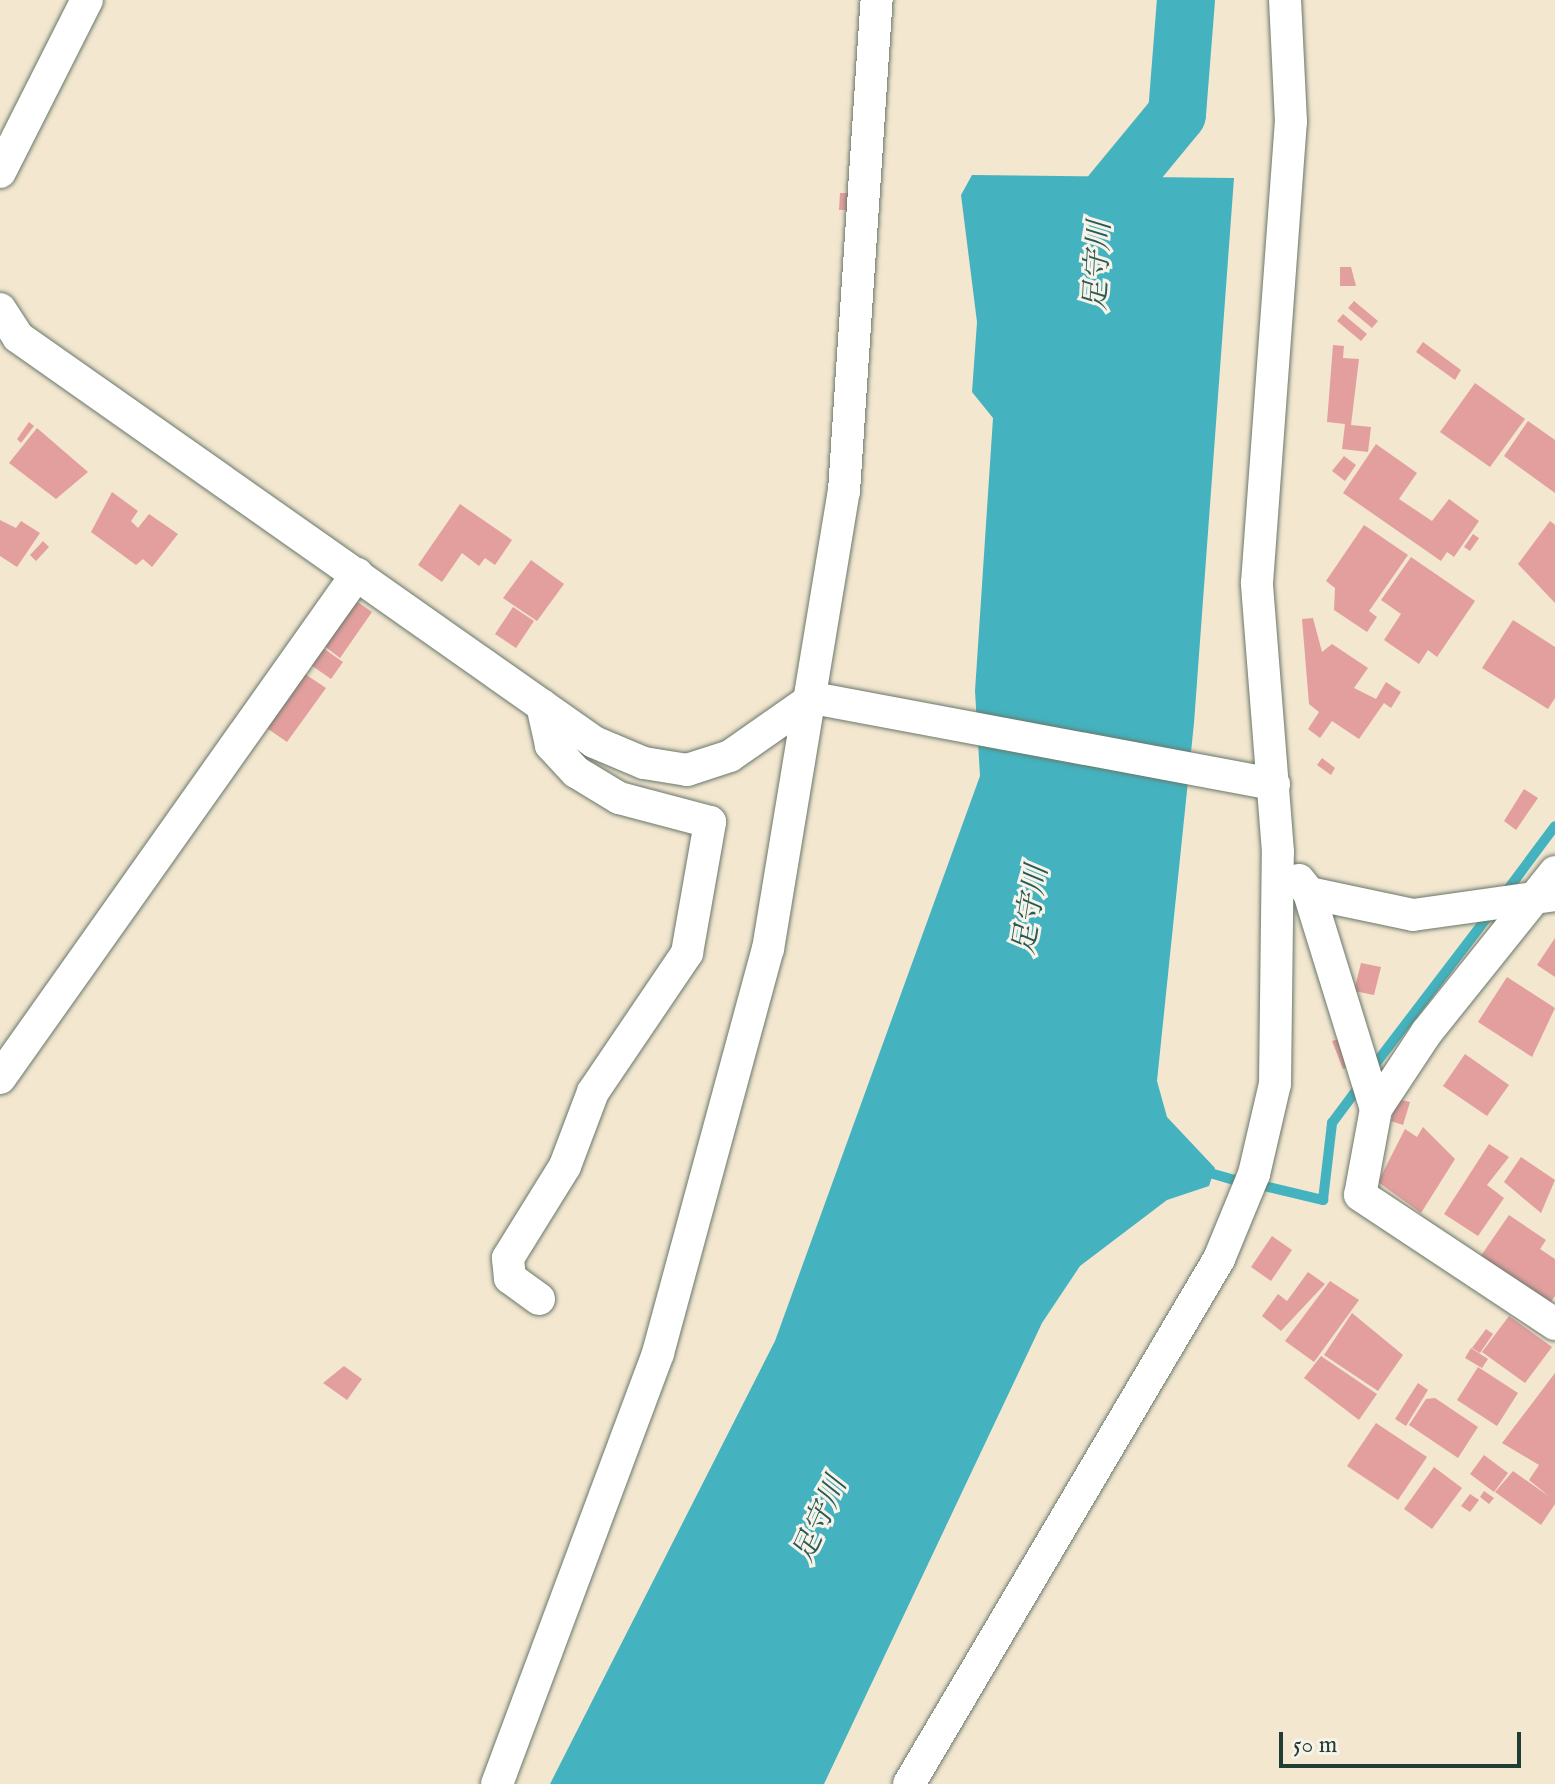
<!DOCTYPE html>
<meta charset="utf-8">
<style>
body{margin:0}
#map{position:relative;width:1555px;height:1784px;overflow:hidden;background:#f3e7d0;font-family:"IM FELL English","Noto Serif JP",serif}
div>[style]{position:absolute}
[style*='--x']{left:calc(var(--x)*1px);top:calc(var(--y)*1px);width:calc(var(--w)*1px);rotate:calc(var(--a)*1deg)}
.water>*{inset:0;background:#44b3bf}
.stream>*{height:10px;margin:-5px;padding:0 5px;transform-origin:5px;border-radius:5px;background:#44b3bf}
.river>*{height:58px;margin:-29px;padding:0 29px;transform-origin:29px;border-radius:29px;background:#44b3bf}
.building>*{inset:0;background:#e29f9e}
.roads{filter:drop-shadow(0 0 2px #69786b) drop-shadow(0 0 2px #69786b)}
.street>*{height:32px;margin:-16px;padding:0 16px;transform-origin:16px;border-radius:16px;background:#fff}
span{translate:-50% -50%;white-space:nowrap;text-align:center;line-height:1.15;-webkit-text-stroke:6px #f7f3e8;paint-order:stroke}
.water-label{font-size:30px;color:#285a57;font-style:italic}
.scale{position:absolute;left:1279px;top:1732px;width:242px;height:36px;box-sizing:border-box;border:4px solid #1f3d34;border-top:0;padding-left:10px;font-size:24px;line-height:28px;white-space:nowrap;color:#1f3d34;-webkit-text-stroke:6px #f7f3e8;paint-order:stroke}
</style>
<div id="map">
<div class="water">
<i style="clip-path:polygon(972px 175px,1234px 178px,1194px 723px,1157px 1081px,1167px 1117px,1215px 1168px,1209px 1186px,1167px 1200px,1080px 1266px,1042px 1323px,824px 1784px,550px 1784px,775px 1341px,980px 776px,975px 691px,993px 418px,972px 392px,977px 322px,961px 195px)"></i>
</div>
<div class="stream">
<i style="--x:1503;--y:896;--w:87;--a:-53.4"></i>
<i style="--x:1370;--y:1071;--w:200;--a:-52.7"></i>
<i style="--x:1203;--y:1171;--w:33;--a:16"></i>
<i style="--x:1264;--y:1186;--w:61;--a:13.3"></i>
<i style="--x:1323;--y:1200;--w:78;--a:-83.3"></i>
<i style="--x:1332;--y:1123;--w:49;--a:-53.4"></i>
</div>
<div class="river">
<i style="--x:1100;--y:250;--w:45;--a:-87.5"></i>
<i style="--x:1102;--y:205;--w:118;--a:-50.5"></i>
<i style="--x:1177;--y:114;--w:114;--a:-85.5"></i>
</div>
<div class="building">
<i style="clip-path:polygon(840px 193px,850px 193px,850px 210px,839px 210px)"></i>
<i style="clip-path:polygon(1340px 267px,1351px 267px,1356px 286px,1340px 286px)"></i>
<i style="clip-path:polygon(1354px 301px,1378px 321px,1372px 328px,1348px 308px)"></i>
<i style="clip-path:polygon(1343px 314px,1367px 334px,1361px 341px,1337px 321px)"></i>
<i style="clip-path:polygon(1423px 342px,1461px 370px,1455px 380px,1416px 352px)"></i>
<i style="clip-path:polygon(1333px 345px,1344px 346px,1343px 358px,1359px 359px,1351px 425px,1371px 427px,1368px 452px,1342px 449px,1345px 424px,1327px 422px)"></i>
<i style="clip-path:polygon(1475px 383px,1525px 419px,1490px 467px,1440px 432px)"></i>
<i style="clip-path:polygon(1528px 421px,1555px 440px,1555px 493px,1504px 456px)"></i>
<i style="clip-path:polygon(29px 422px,34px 426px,21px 443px,17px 439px)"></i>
<i style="clip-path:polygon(37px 428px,88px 472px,56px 499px,9px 463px)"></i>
<i style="clip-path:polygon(1376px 444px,1417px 473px,1399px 499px,1432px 521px,1449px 499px,1479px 521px,1454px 557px,1447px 552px,1441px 561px,1343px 493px)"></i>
<i style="clip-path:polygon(1344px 456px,1356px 465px,1345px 481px,1332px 471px)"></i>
<i style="clip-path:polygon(112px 492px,138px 511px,131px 521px,138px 528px,149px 514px,178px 534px,152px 567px,143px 559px,136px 565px,91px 532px)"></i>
<i style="clip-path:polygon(460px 504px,512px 540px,495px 565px,485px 558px,479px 566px,462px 553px,442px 582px,418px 565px)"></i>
<i style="clip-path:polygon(0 520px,16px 528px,21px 521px,40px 533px,17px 567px,0 556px)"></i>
<i style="clip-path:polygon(1550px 521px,1555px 525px,1555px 603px,1518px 564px)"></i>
<i style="clip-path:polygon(1364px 525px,1408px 555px,1369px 611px,1377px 617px,1367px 632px,1334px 610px,1335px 588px,1326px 581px)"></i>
<i style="clip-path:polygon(1473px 534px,1479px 538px,1470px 551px,1464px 547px)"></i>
<i style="clip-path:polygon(43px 541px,49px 547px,36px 561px,30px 555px)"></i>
<i style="clip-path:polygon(1411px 557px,1475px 601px,1437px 657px,1428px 650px,1419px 664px,1384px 640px,1401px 614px,1381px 600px)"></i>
<i style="clip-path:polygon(531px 560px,564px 584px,537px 621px,503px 598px)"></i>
<i style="clip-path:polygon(355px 600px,372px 612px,340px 658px,323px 645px)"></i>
<i style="clip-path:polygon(513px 607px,534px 621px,516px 648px,495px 634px)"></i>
<i style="clip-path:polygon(1313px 618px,1322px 652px,1332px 644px,1368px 668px,1354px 688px,1376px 699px,1386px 682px,1401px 692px,1391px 708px,1384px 703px,1359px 739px,1332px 721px,1320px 738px,1308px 729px,1319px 712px,1309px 704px,1302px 619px)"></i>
<i style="clip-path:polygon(1513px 620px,1555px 647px,1555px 698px,1548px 709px,1482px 668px)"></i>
<i style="clip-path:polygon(323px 648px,343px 662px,331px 679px,311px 665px)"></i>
<i style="clip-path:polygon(302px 672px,326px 688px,287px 742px,258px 722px)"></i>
<i style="clip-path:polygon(1322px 758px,1335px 768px,1331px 775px,1317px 765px)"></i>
<i style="clip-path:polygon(1524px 789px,1538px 798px,1516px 830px,1504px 821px)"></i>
<i style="clip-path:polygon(1555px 938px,1555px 977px,1537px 965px)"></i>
<i style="clip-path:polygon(1361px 963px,1381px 967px,1374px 995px,1354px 991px)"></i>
<i style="clip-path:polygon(1507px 977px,1555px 1008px,1532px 1057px,1478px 1022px)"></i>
<i style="clip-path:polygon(1342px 1038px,1351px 1066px,1343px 1069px,1332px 1041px)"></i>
<i style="clip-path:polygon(1465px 1054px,1509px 1085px,1487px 1116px,1443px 1086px)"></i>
<i style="clip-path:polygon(1397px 1099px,1410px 1102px,1403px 1125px,1391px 1121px)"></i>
<i style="clip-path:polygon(1423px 1127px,1455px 1159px,1421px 1213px,1378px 1182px,1405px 1129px,1417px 1137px)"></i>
<i style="clip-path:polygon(1489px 1144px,1509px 1157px,1487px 1185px,1504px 1198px,1478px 1236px,1444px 1214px)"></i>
<i style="clip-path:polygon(1521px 1157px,1555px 1180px,1541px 1213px,1504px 1182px)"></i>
<i style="clip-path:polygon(1509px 1215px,1546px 1240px,1540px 1249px,1555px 1259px,1555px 1296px,1546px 1309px,1478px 1260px)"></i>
<i style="clip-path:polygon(1272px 1236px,1292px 1250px,1271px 1281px,1251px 1267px)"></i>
<i style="clip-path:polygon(1308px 1272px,1325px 1284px,1281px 1331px,1262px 1316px,1278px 1294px,1287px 1301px)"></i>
<i style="clip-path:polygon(1330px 1281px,1359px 1300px,1314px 1362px,1285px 1341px)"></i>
<i style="clip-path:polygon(1352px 1313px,1403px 1355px,1378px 1391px,1324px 1355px)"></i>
<i style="clip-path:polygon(1509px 1316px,1552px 1347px,1525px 1383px,1482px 1352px)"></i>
<i style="clip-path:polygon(1486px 1329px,1493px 1334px,1480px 1353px,1472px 1348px)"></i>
<i style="clip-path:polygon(1471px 1348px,1488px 1359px,1482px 1368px,1465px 1358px)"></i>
<i style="clip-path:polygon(1321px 1356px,1377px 1394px,1359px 1420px,1304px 1378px)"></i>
<i style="clip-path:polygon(344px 1366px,362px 1379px,347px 1400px,323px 1383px)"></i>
<i style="clip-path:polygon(1478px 1367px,1518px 1393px,1497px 1426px,1457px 1400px)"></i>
<i style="clip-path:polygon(1555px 1373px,1555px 1504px,1541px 1525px,1495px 1492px,1513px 1471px,1550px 1497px,1529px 1480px,1539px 1465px,1502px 1443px)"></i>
<i style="clip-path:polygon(1418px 1383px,1428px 1390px,1406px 1426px,1395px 1419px)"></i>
<i style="clip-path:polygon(1435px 1398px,1478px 1427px,1458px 1458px,1409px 1425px,1426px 1399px)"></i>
<i style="clip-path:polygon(1376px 1423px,1427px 1457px,1398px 1500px,1347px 1466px)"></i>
<i style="clip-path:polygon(1484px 1455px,1508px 1473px,1494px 1492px,1470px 1474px)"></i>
<i style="clip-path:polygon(1434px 1467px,1462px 1488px,1432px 1529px,1404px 1509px)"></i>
<i style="clip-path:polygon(1484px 1491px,1494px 1498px,1489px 1504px,1480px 1497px)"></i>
<i style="clip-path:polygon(1470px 1494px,1479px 1500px,1470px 1512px,1461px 1506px)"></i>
</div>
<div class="roads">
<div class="street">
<i style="--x:0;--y:172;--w:193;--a:-63.2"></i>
<i style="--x:0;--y:309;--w:33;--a:57"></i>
<i style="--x:18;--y:337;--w:704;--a:35.11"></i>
<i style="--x:594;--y:742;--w:54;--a:22.8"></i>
<i style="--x:644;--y:763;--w:44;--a:9.2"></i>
<i style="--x:687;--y:770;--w:45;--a:-18"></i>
<i style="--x:730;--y:756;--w:101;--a:-34.9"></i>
<i style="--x:813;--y:698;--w:469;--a:10.6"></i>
<i style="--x:1299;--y:880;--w:16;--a:52"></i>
<i style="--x:1309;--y:893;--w:106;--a:11.9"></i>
<i style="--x:1413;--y:915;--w:143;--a:-8"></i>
<i style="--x:1309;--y:893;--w:226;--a:72.8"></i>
<i style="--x:1376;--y:1109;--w:87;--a:100.5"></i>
<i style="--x:1360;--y:1195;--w:234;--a:33.5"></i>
<i style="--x:0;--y:1078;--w:618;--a:-54.69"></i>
<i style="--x:1376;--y:1109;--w:92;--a:-56.5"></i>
<i style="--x:1427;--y:1032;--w:205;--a:-51.3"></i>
<i style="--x:539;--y:1299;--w:36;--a:-144"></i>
<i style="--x:510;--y:1278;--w:20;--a:-96"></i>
<i style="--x:508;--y:1258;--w:108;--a:-58.2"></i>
<i style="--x:565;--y:1166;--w:79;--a:-69.3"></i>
<i style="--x:593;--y:1092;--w:168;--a:-55.9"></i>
<i style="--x:687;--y:953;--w:133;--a:-80"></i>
<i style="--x:710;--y:822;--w:94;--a:-165.2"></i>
<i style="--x:619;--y:798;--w:50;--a:-148.8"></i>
<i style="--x:576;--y:772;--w:37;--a:-133"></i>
<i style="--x:551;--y:745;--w:41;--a:-102.7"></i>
<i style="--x:497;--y:1784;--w:460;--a:-69.5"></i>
<i style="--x:658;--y:1353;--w:419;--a:-74.8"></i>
<i style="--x:768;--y:949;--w:464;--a:-80.6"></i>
<i style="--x:844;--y:491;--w:492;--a:-86.2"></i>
<i style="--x:909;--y:1784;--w:610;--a:-59.44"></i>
<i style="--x:1219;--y:1259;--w:92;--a:-67.6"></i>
<i style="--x:1254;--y:1174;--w:92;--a:-76.9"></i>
<i style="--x:1275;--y:1084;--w:232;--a:-89.3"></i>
<i style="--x:1278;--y:852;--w:270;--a:-94.5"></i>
<i style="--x:1257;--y:583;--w:462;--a:-85.8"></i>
<i style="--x:1291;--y:122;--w:122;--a:-92.8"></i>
</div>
</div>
<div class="water-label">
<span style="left:1099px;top:266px;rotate:-87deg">足守川</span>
<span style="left:1032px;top:910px;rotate:-81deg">足守川</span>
<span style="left:821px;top:1520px;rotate:-66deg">足守川</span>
</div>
<div class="scale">50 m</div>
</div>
